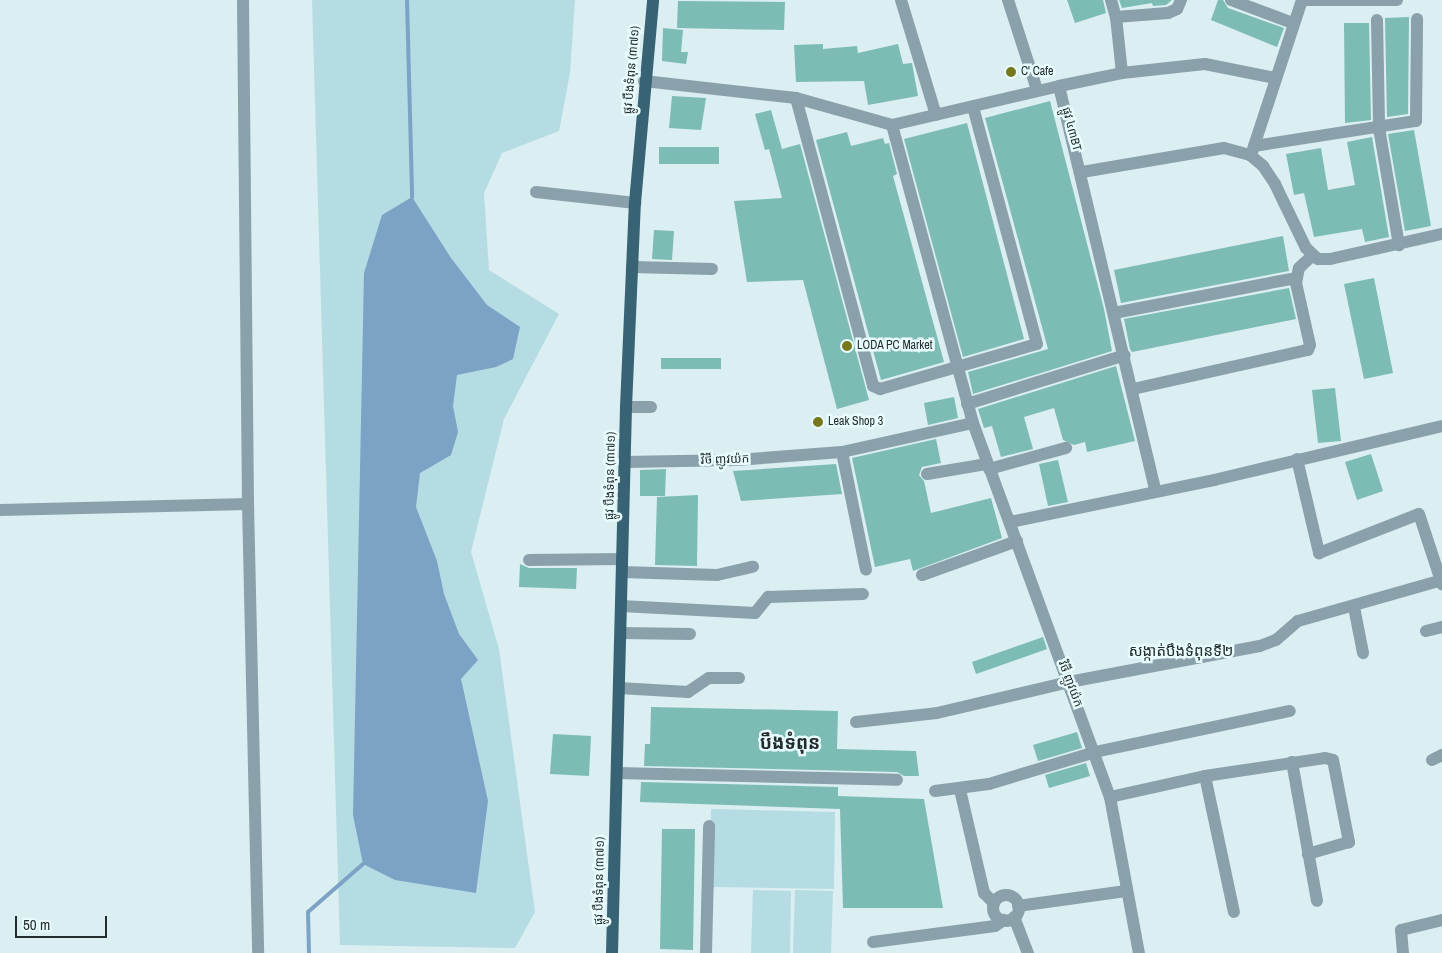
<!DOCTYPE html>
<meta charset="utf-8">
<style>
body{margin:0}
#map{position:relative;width:1442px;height:953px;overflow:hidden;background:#dbeef1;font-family:"Archivo Narrow","Noto Sans Khmer",sans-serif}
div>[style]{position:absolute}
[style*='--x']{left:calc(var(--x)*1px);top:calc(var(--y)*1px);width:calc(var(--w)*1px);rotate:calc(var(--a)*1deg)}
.green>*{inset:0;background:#b5dce2}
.water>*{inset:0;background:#7ca2c5}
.stream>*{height:4px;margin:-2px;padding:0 2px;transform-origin:2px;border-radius:2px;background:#7ca2c5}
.building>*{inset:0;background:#7cbcb5}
.minor>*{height:12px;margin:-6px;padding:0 6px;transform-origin:6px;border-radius:6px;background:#8aa0ab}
.minor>.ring{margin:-6px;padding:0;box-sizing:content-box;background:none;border:12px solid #8aa0ab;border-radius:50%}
.major>*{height:12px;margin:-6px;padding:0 6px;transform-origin:6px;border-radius:6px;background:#386375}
.dots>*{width:14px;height:14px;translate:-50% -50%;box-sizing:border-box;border:2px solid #e8fcfe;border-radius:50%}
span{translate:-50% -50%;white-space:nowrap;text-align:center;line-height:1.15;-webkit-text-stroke:5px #e8fcfe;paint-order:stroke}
.street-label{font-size:12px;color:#232b2c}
.poi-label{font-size:12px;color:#232b2c}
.left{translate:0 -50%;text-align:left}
.quarter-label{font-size:15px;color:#232b2c}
.district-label{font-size:18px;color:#232b2c;font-weight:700}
.scale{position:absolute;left:15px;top:916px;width:92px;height:22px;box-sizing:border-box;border:2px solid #232b2c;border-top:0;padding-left:6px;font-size:15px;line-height:18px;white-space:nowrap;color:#232b2c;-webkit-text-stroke:4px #e8fcfe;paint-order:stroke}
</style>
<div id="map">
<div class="green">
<i style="clip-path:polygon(312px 0,575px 0,570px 73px,559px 131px,502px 153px,484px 193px,489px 270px,559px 314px,504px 419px,471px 552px,499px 649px,535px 912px,515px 948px,340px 945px)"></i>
<i style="clip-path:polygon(711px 809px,835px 812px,834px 889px,710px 887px)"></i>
<i style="clip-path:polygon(753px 890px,791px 891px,790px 953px,751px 953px)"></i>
<i style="clip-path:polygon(795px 890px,833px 891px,831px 953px,793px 953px)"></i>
</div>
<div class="water">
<i style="clip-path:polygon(412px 197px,451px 258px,487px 305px,520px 327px,513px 359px,496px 367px,457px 375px,453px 406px,458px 432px,451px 455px,420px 473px,416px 507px,437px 561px,444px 594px,459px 634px,478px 660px,461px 679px,488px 801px,476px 893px,395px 880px,363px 864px,353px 815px,364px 273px,382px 215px)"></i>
</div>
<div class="stream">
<i style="--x:407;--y:0;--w:197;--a:88.5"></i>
<i style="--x:309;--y:953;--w:41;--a:-91.4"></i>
<i style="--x:308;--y:912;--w:73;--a:-41.1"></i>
</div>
<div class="building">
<i style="clip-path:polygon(1067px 0,1103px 0,1106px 13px,1075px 23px)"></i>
<i style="clip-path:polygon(1119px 0,1172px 0,1166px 5px,1153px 6px,1152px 3px,1122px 8px)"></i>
<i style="clip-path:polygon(1218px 0,1223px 0,1228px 8px,1284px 28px,1277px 47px,1211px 20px)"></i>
<i style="clip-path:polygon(678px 1px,785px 2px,784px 30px,677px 28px)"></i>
<i style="clip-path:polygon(1409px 17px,1408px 114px,1387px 117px,1385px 18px)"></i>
<i style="clip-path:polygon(1344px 23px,1369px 23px,1371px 120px,1345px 123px)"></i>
<i style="clip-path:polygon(663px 28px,683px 30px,681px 52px,688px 52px,686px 64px,662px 61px)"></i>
<i style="clip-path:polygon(823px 44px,823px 49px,857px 46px,858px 53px,898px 44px,903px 64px,912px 63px,918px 96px,868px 105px,864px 81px,796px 82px,794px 45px)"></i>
<i style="clip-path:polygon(672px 96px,706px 98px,701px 130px,669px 128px)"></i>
<i style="clip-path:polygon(1050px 101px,1104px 309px,1112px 351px,973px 394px,968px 372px,1048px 349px,985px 118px)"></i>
<i style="clip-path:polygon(771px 110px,782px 149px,800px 144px,869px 400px,837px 409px,803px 280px,747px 282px,734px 201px,782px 198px,769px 149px,765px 150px,755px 114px)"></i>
<i style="clip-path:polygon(967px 123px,1024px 339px,963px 357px,904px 139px)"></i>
<i style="clip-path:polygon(1414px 130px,1431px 226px,1405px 231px,1388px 134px)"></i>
<i style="clip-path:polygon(847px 132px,851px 146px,883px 138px,885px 144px,889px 143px,897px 174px,893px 176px,944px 362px,881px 380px,816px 140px)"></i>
<i style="clip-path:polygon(1372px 137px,1389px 237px,1365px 242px,1362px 229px,1314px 237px,1304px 193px,1294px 195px,1286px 154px,1321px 148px,1328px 190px,1355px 185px,1347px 142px)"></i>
<i style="clip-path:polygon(659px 147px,719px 147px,719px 164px,659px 164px)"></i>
<i style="clip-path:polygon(654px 230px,674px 231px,672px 260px,652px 259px)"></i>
<i style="clip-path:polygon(1283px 236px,1289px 271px,1121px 303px,1114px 270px)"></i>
<i style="clip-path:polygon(1374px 278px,1393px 373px,1364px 379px,1344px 284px)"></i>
<i style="clip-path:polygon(1289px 288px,1296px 319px,1132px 352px,1130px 349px,1124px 319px)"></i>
<i style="clip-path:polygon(661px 358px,721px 358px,721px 369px,661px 369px)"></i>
<i style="clip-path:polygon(1116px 366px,1135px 441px,1087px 452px,1085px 442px,1074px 445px,1063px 440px,1054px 408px,1024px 417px,1033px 449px,1001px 457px,992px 426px,984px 428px,978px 409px)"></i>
<i style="clip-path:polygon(1335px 388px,1341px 441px,1318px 443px,1312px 390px)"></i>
<i style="clip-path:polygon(954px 397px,958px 418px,928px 425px,924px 403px)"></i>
<i style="clip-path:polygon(936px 439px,941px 463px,922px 467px,919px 475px,924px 481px,931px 513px,991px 498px,1002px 538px,913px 571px,910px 559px,875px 567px,852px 458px)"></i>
<i style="clip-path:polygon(1371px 454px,1383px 491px,1357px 500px,1345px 462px)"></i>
<i style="clip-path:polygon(1058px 460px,1068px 502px,1048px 506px,1039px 464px)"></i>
<i style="clip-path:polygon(836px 464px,842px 494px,741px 501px,733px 471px)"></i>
<i style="clip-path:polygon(666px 469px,665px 496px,640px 496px,640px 470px)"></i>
<i style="clip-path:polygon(698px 495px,697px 566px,655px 565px,657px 497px)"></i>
<i style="clip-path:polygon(520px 564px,529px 568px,577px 568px,576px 589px,519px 587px)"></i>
<i style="clip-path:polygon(1043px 637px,1047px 649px,976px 674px,972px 662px)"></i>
<i style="clip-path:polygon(651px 707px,838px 711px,837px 749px,916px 751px,919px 776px,904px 776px,897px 772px,644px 766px,645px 744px,650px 744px)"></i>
<i style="clip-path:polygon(1077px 732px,1082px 748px,1038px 761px,1033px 745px)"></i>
<i style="clip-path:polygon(553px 734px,591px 736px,589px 776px,550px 774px)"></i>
<i style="clip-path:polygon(1086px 763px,1090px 776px,1049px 788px,1045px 775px)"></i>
<i style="clip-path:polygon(641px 782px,838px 787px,838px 796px,924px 799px,943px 908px,843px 908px,840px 809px,640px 802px)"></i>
<i style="clip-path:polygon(662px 829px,695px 829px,693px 950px,660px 949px)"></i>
</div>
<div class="minor">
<i style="--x:243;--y:0;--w:504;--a:89.43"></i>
<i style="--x:248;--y:504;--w:449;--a:88.7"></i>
<i style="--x:901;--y:0;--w:120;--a:73.1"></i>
<i style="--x:1008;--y:0;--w:95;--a:72.1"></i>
<i style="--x:1111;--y:0;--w:18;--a:74"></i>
<i style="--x:1116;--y:17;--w:56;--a:83.9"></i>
<i style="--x:1231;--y:0;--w:66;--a:20.4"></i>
<i style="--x:1302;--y:0;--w:95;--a:0"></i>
<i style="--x:1116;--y:17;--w:52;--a:-4.4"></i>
<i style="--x:1168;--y:13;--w:10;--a:-24"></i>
<i style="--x:1177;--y:9;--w:10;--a:-66"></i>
<i style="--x:1377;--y:20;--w:108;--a:88.9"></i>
<i style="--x:1379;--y:128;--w:119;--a:80.3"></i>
<i style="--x:644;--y:81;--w:153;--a:6.4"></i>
<i style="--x:796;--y:98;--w:100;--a:15.7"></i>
<i style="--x:892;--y:125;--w:171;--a:-13.1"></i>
<i style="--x:1059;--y:86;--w:417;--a:76.6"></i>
<i style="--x:1059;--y:86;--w:64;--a:-11.7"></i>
<i style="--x:1122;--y:73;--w:83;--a:-6.2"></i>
<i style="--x:1205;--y:64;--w:71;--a:11.3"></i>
<i style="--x:796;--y:98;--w:298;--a:75"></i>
<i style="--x:873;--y:386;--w:8;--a:23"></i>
<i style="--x:880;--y:389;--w:163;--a:-16"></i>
<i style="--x:1037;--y:344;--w:246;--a:-105.1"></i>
<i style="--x:892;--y:125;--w:309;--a:74.8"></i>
<i style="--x:973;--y:423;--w:398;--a:69.9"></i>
<i style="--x:1110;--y:797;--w:159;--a:79.5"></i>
<i style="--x:1254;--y:146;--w:164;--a:-8.8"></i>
<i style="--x:1416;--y:121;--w:102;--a:-89.4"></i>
<i style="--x:1252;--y:152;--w:160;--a:-71.8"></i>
<i style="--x:1082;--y:172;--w:144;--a:-9.6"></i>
<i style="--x:1224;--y:148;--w:27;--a:15"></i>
<i style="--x:1250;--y:155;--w:17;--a:40"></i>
<i style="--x:1263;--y:166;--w:22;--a:56"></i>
<i style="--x:1275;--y:184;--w:71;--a:64.2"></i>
<i style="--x:1306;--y:248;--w:16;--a:43"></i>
<i style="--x:1318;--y:259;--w:12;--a:0"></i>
<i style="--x:1330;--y:259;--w:115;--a:-12.6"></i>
<i style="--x:536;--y:192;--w:100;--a:6.3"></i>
<i style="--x:632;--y:267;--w:80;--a:1.4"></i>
<i style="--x:1114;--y:313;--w:185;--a:-10.9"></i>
<i style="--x:1133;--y:389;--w:179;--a:-12.6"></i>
<i style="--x:1308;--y:350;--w:5;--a:-68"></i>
<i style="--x:1310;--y:345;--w:64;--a:-102.7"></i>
<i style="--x:1296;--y:283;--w:15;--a:-79"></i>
<i style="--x:1299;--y:268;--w:18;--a:-43"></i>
<i style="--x:967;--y:404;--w:165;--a:-17.2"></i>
<i style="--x:626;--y:407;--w:25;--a:0"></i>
<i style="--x:842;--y:452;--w:120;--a:78.5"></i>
<i style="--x:1297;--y:459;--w:97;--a:76.8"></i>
<i style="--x:1319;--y:553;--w:107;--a:-21.3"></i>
<i style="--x:1419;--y:514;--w:74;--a:71.8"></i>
<i style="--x:625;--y:462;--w:111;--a:-1"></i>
<i style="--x:736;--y:460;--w:106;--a:-4.3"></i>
<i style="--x:842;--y:452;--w:134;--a:-12.5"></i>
<i style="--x:989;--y:469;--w:80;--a:-15.3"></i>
<i style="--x:927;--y:474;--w:61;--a:-9.5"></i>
<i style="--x:0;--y:510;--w:248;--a:-1.4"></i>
<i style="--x:1010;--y:522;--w:208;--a:-11.6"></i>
<i style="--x:1214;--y:480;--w:234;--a:-13.3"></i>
<i style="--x:529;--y:560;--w:93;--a:-0.6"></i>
<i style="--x:622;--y:572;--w:95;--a:1.8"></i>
<i style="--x:717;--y:575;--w:37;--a:-13"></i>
<i style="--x:922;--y:575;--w:101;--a:-19.7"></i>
<i style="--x:621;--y:606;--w:134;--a:3"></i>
<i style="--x:755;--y:613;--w:21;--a:-51"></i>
<i style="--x:768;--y:597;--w:95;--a:-1.8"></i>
<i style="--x:1354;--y:607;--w:47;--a:78.9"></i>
<i style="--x:1426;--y:631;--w:16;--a:-14"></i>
<i style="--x:621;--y:633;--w:69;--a:0.8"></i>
<i style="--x:619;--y:688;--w:69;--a:3.3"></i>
<i style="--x:688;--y:692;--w:25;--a:-34"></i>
<i style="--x:709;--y:678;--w:30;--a:0"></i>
<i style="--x:856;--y:722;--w:81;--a:-6.3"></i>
<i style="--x:937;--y:713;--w:136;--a:-13.2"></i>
<i style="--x:1069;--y:682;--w:194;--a:-10.7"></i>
<i style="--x:1260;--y:646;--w:17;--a:-21"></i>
<i style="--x:1276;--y:640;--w:29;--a:-41"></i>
<i style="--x:1298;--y:621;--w:150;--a:-15.9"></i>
<i style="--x:1432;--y:760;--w:11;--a:-27"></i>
<i style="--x:1292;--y:762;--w:141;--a:79.8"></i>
<i style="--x:617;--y:773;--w:280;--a:1.4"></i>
<i style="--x:1205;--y:776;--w:139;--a:78"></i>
<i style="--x:935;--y:791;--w:54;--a:-7.4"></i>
<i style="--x:989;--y:784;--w:111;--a:-16.8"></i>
<i style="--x:1095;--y:752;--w:199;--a:-11.9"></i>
<i style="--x:961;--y:794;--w:102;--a:76.9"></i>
<i style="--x:984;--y:893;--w:14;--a:45"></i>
<i style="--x:1110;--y:797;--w:97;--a:-12.5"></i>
<i style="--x:1205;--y:776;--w:121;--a:-8.5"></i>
<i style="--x:1325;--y:758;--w:8;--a:14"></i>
<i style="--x:1333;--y:760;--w:84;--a:79"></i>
<i style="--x:1349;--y:842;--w:43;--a:163.7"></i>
<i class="ring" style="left:993px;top:895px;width:14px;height:14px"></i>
<i style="--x:1018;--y:906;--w:109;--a:-7.9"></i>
<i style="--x:1014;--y:917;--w:39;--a:69"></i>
<i style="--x:873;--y:942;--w:123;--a:-7.5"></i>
<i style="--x:995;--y:926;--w:11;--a:-34"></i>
<i style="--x:706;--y:953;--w:127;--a:-88.6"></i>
<i style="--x:1403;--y:953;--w:23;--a:-95"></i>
<i style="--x:1401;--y:930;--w:42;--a:-13.7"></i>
</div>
<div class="major">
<i style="--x:612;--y:953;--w:546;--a:-88.53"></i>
<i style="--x:626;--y:407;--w:204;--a:-87.5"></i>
<i style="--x:635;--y:203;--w:204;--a:-84.9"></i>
</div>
<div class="dots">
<i style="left:1011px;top:72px;background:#77771e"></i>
<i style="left:847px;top:346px;background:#77771e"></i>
<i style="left:818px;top:422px;background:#77771e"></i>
</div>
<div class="street-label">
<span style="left:632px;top:70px;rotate:-85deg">ផ្លូវ បឹងទំពុន (៣៧១)</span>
<span style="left:1071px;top:129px;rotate:75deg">ផ្លូវ ៤៣BT</span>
<span style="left:725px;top:460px;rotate:-2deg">វិថី ញូវយ៉ក</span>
<span style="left:611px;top:476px;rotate:-89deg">ផ្លូវ បឹងទំពុន (៣៧១)</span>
<span style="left:1070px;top:684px;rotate:69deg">វិថី ញូវយ៉ក</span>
<span style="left:600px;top:881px;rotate:-89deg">ផ្លូវ បឹងទំពុន (៣៧១)</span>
</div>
<div class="poi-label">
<span class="left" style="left:1021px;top:72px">C' Cafe</span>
<span class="left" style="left:857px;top:346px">LODA PC Market</span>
<span class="left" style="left:828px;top:422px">Leak Shop 3</span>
</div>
<div class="quarter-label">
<span style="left:1181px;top:651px">សង្កាត់បឹងទំពុនទី២</span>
</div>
<div class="district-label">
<span style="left:790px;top:743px">បឹងទំពុន</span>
</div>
<div class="scale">50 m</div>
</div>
